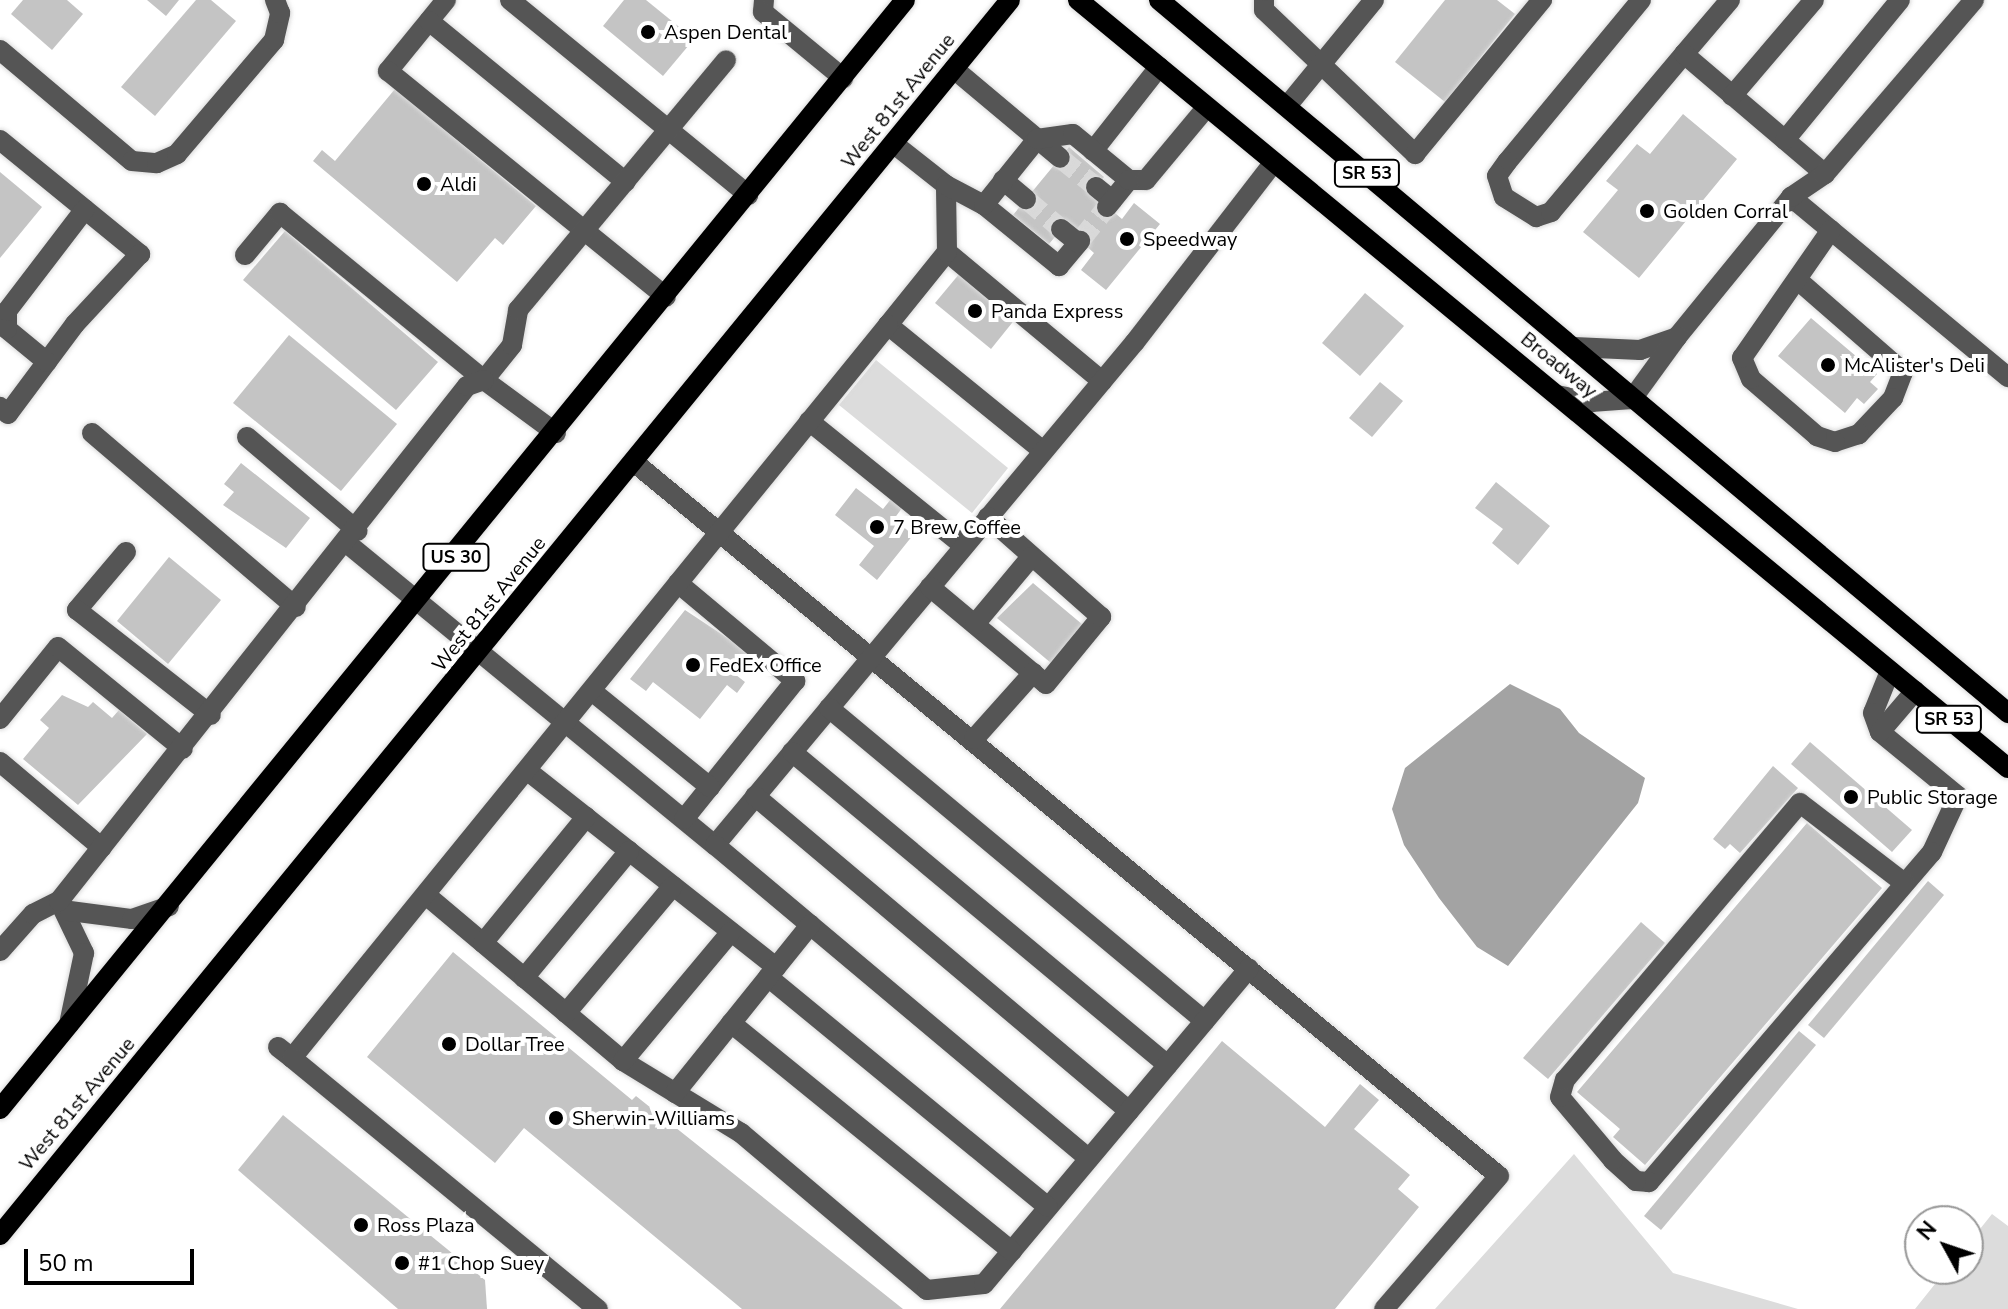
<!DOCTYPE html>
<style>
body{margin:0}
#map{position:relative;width:2008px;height:1309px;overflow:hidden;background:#fff;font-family:"Nunito Sans",sans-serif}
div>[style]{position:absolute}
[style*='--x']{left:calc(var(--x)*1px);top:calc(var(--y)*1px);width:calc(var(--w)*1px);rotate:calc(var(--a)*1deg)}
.green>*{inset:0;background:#dcdcdc}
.water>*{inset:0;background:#a3a3a3}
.building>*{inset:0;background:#c4c4c4}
.minor-tunnel>*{height:20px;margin-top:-10px;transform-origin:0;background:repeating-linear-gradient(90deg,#d9d9d9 0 20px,transparent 0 30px)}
.roads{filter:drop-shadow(0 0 2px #dbdbdb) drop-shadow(0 0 2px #dbdbdb)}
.minor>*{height:20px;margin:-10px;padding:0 10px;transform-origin:10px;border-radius:10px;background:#555}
.major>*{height:20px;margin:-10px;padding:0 10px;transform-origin:10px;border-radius:10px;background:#000}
.dots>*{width:22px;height:22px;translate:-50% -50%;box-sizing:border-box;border:4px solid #fff;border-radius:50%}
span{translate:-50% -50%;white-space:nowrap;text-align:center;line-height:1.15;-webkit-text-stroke:8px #fff;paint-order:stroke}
.shield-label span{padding:2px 6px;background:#fff;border:2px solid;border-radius:6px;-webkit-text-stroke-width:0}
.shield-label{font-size:18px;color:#000;font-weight:700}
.poi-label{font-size:20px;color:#000}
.left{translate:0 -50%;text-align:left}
.street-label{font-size:20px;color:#000}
.north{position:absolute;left:1904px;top:1205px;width:80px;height:80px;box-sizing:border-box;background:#fff;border:2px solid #999;border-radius:50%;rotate:310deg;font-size:22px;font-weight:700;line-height:32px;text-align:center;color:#000}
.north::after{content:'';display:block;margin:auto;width:28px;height:36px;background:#000;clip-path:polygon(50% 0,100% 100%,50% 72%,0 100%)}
.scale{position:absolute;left:24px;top:1249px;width:170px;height:36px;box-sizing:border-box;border:4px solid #000;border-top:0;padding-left:10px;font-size:24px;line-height:28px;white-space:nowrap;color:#000;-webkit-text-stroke:6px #fff;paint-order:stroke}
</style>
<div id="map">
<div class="green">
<i style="clip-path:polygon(876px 360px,1008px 468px,972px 513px,839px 405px)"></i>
<i style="clip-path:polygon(1574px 1154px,1673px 1273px,1798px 1309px,1435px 1309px)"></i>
<i style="clip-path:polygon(1992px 1214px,2008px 1226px,2008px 1309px,1915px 1309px,1947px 1269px,1968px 1269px,1968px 1244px)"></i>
</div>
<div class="water">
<i style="clip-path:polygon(1510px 684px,1560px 709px,1579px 733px,1645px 778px,1638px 803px,1508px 966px,1477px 947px,1439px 898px,1404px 845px,1392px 809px,1405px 768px)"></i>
</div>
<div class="building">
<i style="clip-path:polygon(23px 0,67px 0,83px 14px,52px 50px,11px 14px)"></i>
<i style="clip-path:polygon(147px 0,179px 0,166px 16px)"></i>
<i style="clip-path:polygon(196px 0,211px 0,236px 21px,155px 116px,121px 87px)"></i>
<i style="clip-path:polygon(624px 0,646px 0,694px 39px,663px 76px,603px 26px)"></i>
<i style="clip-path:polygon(1445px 0,1497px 0,1515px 14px,1445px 102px,1395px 62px)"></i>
<i style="clip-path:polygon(395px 89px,536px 206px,503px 245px,495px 238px,457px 282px,313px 161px,322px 150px,335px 161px)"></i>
<i style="clip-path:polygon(1683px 114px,1737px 159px,1639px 278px,1583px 232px,1618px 190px,1606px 181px,1637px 144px,1650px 154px)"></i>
<i style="clip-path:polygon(1069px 147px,1104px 177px,1091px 193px,1122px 219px,1134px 203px,1160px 224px,1106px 290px,1081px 270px,1094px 253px,1064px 226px,1049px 244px,1013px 215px)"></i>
<i style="clip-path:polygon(0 172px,42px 207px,0 258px)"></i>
<i style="clip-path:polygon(285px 231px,438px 362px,396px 410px,243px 280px)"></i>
<i style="clip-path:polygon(960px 273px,1016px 318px,991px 349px,935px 303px)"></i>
<i style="clip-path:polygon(1365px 293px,1404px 326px,1360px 376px,1322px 343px)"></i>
<i style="clip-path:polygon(1811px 318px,1877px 374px,1870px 382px,1878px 389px,1864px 404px,1857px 398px,1845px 413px,1778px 356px)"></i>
<i style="clip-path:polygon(289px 335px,397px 424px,341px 491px,233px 403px)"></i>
<i style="clip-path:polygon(1380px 382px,1403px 401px,1372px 437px,1349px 418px)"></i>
<i style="clip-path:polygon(241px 463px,310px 518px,286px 548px,223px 505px,234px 492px,224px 484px)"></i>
<i style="clip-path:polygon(1496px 482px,1550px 526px,1518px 565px,1492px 543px,1503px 529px,1475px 508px)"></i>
<i style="clip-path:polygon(856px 488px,883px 509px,891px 499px,902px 508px,894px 519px,913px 535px,877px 580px,859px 565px,874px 546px,835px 515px)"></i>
<i style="clip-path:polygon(169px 557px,221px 600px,168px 664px,117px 621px)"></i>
<i style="clip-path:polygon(1033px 583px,1083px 625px,1051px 663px,997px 618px)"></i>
<i style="clip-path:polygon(685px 610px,753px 655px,736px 675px,745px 682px,737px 693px,727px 685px,700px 719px,653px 682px,646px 691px,630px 679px)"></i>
<i style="clip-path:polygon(62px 695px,88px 707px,93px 702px,112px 718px,119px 710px,147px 734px,78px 805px,23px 759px,49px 728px,40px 720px)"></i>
<i style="clip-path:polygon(1810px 742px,1912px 830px,1892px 852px,1791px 764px)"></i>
<i style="clip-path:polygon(1773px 766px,1798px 788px,1740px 853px,1730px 844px,1725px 849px,1713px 839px)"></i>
<i style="clip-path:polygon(1807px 823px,1882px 888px,1645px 1165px,1613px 1137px,1620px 1129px,1577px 1092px)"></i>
<i style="clip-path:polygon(1928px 881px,1944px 895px,1824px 1038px,1808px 1025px)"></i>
<i style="clip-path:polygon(1641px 922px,1665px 943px,1548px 1079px,1523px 1058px)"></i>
<i style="clip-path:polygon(453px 952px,632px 1100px,636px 1096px,903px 1309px,742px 1309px,524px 1128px,495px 1163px,367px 1057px)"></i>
<i style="clip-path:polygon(1799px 1031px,1816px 1045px,1661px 1230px,1644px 1216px)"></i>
<i style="clip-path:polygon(1222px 1041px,1325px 1127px,1360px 1084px,1379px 1100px,1354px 1129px,1410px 1175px,1398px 1189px,1419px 1207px,1335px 1309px,1000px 1309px)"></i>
<i style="clip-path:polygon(283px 1115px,485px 1280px,487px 1309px,398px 1309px,238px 1170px)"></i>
</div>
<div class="minor-tunnel">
<i style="--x:1060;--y:158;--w:46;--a:38.9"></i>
<i style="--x:1026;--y:199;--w:46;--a:40.6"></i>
<i style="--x:1080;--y:241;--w:43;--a:-51.5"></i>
</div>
<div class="roads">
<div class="minor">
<i style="--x:446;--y:0;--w:92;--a:129.2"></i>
<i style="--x:388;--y:71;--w:358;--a:39.1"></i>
<i style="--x:510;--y:0;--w:308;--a:39.3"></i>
<i style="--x:764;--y:0;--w:12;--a:95"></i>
<i style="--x:763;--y:12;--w:104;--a:39.5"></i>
<i style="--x:1264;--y:0;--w:10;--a:90"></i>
<i style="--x:1264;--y:10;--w:209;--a:43.6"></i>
<i style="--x:1415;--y:154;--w:200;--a:-50.5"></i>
<i style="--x:1641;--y:0;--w:210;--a:129.6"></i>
<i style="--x:1507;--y:162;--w:17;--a:126"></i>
<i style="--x:1497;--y:176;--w:22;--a:72"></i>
<i style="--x:1504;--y:197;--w:38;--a:32"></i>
<i style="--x:1536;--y:217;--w:16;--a:-18"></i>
<i style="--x:1551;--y:212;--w:207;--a:-49.9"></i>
<i style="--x:1730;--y:0;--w:71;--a:130.4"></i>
<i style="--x:1684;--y:54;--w:185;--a:40.4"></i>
<i style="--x:429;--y:21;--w:254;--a:39.3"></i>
<i style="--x:0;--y:50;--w:172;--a:40.1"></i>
<i style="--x:132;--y:161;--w:25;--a:5"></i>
<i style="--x:157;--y:163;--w:22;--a:-24"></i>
<i style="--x:177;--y:154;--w:150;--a:-49.6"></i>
<i style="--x:274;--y:40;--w:28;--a:-77"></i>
<i style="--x:280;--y:13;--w:14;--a:-111"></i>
<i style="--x:954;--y:69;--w:138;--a:40"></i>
<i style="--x:1732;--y:96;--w:126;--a:-49.5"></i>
<i style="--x:1287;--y:106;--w:137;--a:-50.6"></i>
<i style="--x:0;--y:140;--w:181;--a:39.2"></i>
<i style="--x:140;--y:254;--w:96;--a:132.9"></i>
<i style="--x:75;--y:324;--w:112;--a:126.7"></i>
<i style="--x:8;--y:414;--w:11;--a:-139"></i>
<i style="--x:1785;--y:140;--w:181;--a:-50.6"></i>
<i style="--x:894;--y:144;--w:66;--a:38.3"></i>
<i style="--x:1093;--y:151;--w:107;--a:-51.8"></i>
<i style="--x:1003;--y:180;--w:30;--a:40"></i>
<i style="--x:1096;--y:187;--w:21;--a:39"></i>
<i style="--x:1791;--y:197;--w:282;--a:39.7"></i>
<i style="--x:984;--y:205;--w:97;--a:39.1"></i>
<i style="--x:1059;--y:266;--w:33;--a:-50"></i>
<i style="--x:1107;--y:207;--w:35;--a:-51"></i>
<i style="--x:1061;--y:229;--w:22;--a:39"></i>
<i style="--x:947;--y:252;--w:202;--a:39.8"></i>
<i style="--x:245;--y:255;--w:55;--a:-50.2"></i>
<i style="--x:280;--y:213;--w:264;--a:39.3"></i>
<i style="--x:1800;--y:282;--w:137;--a:41.1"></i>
<i style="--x:1903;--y:372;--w:28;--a:111"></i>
<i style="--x:1893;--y:398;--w:50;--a:133.4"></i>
<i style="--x:1859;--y:434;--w:25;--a:162"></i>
<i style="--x:1835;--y:442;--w:19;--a:-162"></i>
<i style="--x:1817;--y:436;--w:87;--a:-139.2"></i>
<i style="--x:1751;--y:379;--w:23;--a:-113"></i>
<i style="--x:1742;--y:358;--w:156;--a:-55.2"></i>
<i style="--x:1574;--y:347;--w:66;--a:2.6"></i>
<i style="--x:1640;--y:350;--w:39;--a:-19"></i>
<i style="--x:1677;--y:337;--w:181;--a:-50.8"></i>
<i style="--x:1791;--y:197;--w:41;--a:-34.1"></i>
<i style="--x:1825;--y:174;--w:229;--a:-49.4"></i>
<i style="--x:47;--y:362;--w:52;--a:-140.5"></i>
<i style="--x:7;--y:329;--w:18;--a:-90"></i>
<i style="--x:7;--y:311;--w:128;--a:-52.6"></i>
<i style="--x:1557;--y:395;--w:35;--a:12"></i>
<i style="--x:1591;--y:402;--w:41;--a:-4.2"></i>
<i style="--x:1632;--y:399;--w:77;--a:-54"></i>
<i style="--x:809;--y:421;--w:199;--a:38.9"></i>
<i style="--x:92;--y:433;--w:268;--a:40.5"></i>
<i style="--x:556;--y:433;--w:89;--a:-143.6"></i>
<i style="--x:484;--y:380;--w:45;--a:-51.3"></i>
<i style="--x:512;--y:345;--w:36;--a:-80"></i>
<i style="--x:518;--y:310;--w:325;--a:-50.2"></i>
<i style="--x:247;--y:437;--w:145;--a:40.3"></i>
<i style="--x:1043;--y:451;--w:200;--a:-140.9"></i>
<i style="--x:888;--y:325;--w:94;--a:-51.1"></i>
<i style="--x:947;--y:252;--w:67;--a:-90.9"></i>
<i style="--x:946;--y:185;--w:43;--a:27.8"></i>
<i style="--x:984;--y:205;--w:85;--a:-51.2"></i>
<i style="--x:1037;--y:139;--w:36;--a:-8"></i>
<i style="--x:1073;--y:134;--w:72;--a:39.4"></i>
<i style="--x:1129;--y:180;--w:17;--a:0"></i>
<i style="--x:1146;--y:180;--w:94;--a:-50.2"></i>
<i style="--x:635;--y:463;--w:1120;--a:39.53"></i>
<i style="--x:1499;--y:1176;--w:176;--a:130.8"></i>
<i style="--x:348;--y:544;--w:475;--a:39.4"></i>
<i style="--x:715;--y:845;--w:655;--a:-50.14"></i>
<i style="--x:1135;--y:342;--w:227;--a:-52.3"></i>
<i style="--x:126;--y:552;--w:76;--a:130.2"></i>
<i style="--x:77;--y:610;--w:170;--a:38.1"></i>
<i style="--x:678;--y:583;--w:153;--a:39.9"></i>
<i style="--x:795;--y:681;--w:177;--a:128.8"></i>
<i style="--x:930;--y:587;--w:151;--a:39.9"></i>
<i style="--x:1046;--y:684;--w:87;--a:-50.6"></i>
<i style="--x:1101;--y:617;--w:151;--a:-138.5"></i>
<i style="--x:975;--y:624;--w:87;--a:-50.1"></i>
<i style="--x:1890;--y:671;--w:45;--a:112"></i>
<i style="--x:1873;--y:713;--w:20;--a:70"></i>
<i style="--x:1880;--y:732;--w:101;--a:39.4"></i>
<i style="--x:1958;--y:796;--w:62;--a:114.9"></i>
<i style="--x:1932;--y:852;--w:435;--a:130.6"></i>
<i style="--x:1649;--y:1182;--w:13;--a:-176"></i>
<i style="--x:1636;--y:1181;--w:31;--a:-138"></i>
<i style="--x:1613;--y:1160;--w:82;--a:-130.1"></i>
<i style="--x:1560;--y:1097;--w:18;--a:-74"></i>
<i style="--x:1565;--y:1080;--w:363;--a:-49.7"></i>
<i style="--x:1800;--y:803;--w:130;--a:37.5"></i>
<i style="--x:593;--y:692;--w:151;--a:39.1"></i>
<i style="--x:829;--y:708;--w:489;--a:39.8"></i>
<i style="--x:0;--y:719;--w:92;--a:-51.1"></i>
<i style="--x:58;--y:647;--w:161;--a:39.2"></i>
<i style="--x:1880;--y:732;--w:54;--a:-49.5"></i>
<i style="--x:974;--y:739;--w:89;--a:-48.2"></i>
<i style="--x:792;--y:752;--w:489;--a:39.8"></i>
<i style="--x:0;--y:762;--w:133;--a:40.1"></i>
<i style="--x:529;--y:772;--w:315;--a:38.3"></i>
<i style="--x:755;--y:796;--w:489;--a:40.1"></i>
<i style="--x:715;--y:845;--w:488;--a:40"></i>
<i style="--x:426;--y:895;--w:258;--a:40.1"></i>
<i style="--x:623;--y:1061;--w:138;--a:31.4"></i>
<i style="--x:741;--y:1133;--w:243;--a:40.2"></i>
<i style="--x:927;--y:1290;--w:57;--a:-6"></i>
<i style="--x:984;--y:1284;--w:412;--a:-50"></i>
<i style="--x:59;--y:901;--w:58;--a:64.3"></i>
<i style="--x:84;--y:953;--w:73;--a:101.9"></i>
<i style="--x:70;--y:911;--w:63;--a:7.4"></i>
<i style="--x:132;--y:919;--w:39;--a:-19"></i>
<i style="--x:483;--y:943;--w:163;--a:-50.7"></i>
<i style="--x:0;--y:951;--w:50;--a:-48.3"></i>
<i style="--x:33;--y:914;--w:29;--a:-27"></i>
<i style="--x:59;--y:901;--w:657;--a:-51.61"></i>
<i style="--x:467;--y:386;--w:18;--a:-19"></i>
<i style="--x:768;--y:977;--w:362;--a:39.4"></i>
<i style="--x:524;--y:978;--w:165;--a:-50.4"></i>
<i style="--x:566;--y:1013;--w:166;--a:-49.9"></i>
<i style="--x:731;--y:1023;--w:362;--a:39.1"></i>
<i style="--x:278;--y:1047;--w:18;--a:38"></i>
<i style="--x:292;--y:1058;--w:945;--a:-50.89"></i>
<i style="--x:292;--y:1058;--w:396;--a:39.4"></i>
<i style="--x:623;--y:1061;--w:168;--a:-50.1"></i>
<i style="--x:675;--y:1093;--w:216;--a:-51.2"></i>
</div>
<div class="major">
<i style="--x:1078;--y:0;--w:1206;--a:39.55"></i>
<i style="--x:1159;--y:0;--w:1109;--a:40.02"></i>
<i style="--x:0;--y:1109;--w:1431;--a:-50.78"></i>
<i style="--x:0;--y:1235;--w:1595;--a:-50.72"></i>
</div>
</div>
<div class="dots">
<i style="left:648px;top:32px;background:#000"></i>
<i style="left:424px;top:184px;background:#000"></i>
<i style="left:1647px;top:211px;background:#000"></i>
<i style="left:1127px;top:239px;background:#000"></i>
<i style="left:975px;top:311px;background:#000"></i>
<i style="left:1828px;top:365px;background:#000"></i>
<i style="left:877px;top:527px;background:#000"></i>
<i style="left:693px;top:665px;background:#000"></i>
<i style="left:1851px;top:797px;background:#000"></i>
<i style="left:449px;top:1044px;background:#000"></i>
<i style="left:556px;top:1118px;background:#000"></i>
<i style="left:361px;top:1225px;background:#000"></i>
<i style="left:402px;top:1263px;background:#000"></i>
</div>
<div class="shield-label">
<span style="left:1367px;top:173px">SR 53</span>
<span style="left:456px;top:557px">US 30</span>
<span style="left:1949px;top:719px">SR 53</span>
</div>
<div class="poi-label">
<span class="left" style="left:664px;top:32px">Aspen Dental</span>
<span class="left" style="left:440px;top:184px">Aldi</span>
<span class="left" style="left:1663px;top:211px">Golden Corral</span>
<span class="left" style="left:1143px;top:239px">Speedway</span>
<span class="left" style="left:991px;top:311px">Panda Express</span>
<span class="left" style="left:1844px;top:365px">McAlister's Deli</span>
<span class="left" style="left:893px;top:527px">7 Brew Coffee</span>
<span class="left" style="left:709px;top:665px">FedEx Office</span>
<span class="left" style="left:1867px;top:797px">Public Storage</span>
<span class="left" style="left:465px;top:1044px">Dollar Tree</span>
<span class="left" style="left:572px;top:1118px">Sherwin-Williams</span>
<span class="left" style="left:377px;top:1225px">Ross Plaza</span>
<span class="left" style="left:418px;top:1263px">#1 Chop Suey</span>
</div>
<div class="street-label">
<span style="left:898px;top:101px;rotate:-51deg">West 81st Avenue</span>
<span style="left:1559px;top:365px;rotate:39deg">Broadway</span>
<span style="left:489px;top:604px;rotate:-51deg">West 81st Avenue</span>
<span style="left:77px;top:1104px;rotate:-50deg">West 81st Avenue</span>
</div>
<div class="north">N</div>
<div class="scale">50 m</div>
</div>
